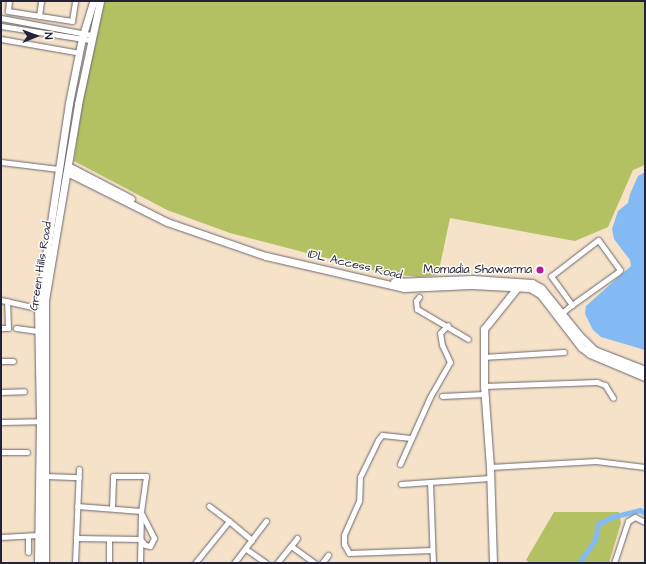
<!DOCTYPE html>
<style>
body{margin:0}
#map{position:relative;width:646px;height:564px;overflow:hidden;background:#f5e2c9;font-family:"Architects Daughter",sans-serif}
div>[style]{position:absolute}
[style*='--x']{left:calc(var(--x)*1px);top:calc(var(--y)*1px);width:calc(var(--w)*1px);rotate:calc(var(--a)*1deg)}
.green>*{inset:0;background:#b3c163}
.water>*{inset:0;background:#84baf3}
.canal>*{height:4.5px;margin:-2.25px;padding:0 2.25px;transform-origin:2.25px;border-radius:2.25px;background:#84baf3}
.roads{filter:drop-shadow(0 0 1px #6c656d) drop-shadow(0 0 1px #6c656d)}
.street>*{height:5px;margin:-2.5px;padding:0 2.5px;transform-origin:2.5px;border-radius:2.5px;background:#fff}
.secondary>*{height:7px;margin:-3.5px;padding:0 3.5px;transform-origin:3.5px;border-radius:3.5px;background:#fff}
.dots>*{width:11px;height:11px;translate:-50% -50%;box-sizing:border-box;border:2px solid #fdfcf7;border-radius:50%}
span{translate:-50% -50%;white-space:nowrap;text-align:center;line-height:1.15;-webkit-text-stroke:3px #fdfcf7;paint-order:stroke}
.street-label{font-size:12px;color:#22223b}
.poi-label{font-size:12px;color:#22223b}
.right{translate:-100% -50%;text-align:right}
.frame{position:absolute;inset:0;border:2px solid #22223b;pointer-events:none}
.north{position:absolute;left:16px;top:16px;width:40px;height:40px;-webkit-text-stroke:3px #fdfcf7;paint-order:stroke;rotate:89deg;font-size:11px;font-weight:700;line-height:16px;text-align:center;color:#22223b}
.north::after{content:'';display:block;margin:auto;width:14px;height:18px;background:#22223b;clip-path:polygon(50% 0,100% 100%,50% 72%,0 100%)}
</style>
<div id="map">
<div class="green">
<i style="clip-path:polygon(105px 1px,645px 1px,645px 165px,633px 170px,608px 227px,575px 241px,450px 218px,438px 275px,419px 277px,384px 273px,230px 233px,167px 210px,74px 161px,82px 104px)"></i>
<i style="clip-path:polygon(554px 512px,619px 512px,621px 523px,609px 563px,530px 563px,526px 560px)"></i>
</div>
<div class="water">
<i style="clip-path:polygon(645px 172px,645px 350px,601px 337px,593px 330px,585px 314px,586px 306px,631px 266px,630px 260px,614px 239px,612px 229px,618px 211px,628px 203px,630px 194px,638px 176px)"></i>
</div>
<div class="canal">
<i style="--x:579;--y:563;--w:28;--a:-55"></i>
<i style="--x:595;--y:540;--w:16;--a:-79"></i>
<i style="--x:598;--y:524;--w:16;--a:-27"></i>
<i style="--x:612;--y:517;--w:29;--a:-14"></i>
<i style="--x:640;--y:510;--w:6;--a:31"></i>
</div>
<div class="roads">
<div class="street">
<i style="--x:9;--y:1;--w:10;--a:96"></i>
<i style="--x:8;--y:11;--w:65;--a:8.9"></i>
<i style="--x:72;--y:21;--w:20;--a:-81"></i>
<i style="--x:39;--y:16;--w:15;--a:-82"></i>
<i style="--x:1;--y:18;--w:92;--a:10.7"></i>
<i style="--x:1;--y:26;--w:90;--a:8.9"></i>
<i style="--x:1;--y:39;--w:80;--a:10"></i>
<i style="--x:1;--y:162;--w:58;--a:6.9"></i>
<i style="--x:419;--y:297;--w:5;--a:127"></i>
<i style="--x:416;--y:301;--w:8;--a:83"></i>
<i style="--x:417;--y:309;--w:59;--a:30.5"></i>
<i style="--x:1;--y:300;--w:41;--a:12.7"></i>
<i style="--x:562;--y:313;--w:9;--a:-41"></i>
<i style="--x:569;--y:307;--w:60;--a:-35.5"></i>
<i style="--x:618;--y:272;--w:3;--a:-45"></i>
<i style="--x:620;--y:270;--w:37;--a:-126"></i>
<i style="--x:598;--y:240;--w:59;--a:142.5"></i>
<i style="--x:551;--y:276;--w:36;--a:54"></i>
<i style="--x:1;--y:328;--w:7;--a:0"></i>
<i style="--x:8;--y:328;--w:27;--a:-92"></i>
<i style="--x:16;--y:328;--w:22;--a:8"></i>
<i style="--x:483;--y:357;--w:81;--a:-3.5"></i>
<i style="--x:1;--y:361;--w:12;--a:0"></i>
<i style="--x:484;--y:386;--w:113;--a:-2"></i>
<i style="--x:597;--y:382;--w:9;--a:21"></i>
<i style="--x:605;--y:385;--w:15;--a:58"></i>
<i style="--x:1;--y:392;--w:23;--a:-2"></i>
<i style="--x:442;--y:396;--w:42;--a:-2.7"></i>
<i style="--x:1;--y:422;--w:39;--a:-1"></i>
<i style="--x:411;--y:438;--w:29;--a:-174"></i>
<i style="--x:382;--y:435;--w:6;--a:129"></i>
<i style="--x:378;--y:440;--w:41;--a:115.9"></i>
<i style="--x:360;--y:477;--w:24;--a:92"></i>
<i style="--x:359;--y:501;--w:37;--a:114"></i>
<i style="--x:344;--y:535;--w:9;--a:90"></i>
<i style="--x:344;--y:544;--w:10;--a:61"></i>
<i style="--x:349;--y:553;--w:83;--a:-2.1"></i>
<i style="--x:1;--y:452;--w:26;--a:0"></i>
<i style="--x:400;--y:464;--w:73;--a:-65.9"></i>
<i style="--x:430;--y:397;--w:40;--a:-60.3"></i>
<i style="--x:450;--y:362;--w:19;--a:-115"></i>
<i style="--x:442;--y:345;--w:12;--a:-99"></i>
<i style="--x:440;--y:333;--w:11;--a:-45"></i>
<i style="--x:490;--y:467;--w:106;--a:-3.2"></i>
<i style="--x:596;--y:461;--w:49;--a:7"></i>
<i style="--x:46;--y:476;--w:33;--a:2"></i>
<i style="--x:401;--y:484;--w:29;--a:-4"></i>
<i style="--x:77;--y:506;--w:64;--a:4.5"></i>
<i style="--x:209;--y:506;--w:25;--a:37"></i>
<i style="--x:112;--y:508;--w:32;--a:-88"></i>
<i style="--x:113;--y:476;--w:33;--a:0"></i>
<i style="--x:146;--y:476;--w:35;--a:98"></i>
<i style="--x:141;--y:511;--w:52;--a:91.1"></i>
<i style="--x:28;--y:536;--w:16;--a:90"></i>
<i style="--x:1;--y:537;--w:37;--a:-3"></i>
<i style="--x:76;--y:538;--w:64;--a:0.9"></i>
<i style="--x:109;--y:539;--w:24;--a:90"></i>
<i style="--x:141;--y:540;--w:6;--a:51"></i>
<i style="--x:145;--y:545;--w:5;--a:11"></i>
<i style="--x:150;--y:546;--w:9;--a:-63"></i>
<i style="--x:154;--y:538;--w:27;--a:-117"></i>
<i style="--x:291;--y:546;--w:10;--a:-53"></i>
<i style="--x:246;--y:549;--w:24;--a:35"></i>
<i style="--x:75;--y:563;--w:94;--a:-87.6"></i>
<i style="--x:195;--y:563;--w:54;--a:-51"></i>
<i style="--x:229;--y:521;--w:30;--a:40"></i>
<i style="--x:234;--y:563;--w:53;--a:-52.7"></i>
<i style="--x:277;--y:563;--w:22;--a:-51"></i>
<i style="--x:291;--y:546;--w:29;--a:36"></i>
<i style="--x:322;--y:563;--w:10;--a:-53"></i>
<i style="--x:433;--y:563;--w:81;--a:-92.1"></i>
<i style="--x:430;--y:482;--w:60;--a:-3.8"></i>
<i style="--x:614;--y:563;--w:44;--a:-71.6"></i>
<i style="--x:628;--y:521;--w:8;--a:-30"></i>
<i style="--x:635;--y:517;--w:11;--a:27"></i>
</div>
<div class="secondary">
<i style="--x:68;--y:166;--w:71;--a:27.6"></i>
<i style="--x:67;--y:172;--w:112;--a:26.6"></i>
<i style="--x:167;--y:222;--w:105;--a:19"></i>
<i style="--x:266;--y:256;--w:142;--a:13.1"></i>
<i style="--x:404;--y:288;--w:67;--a:-2.6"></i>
<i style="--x:471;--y:285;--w:59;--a:2.9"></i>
<i style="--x:530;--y:288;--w:13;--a:32"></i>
<i style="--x:541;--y:295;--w:66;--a:52.4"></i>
<i style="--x:581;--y:347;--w:11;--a:38"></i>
<i style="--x:590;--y:354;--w:60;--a:22.7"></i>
<i style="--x:394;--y:282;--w:78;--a:-2.2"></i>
<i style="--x:472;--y:279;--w:60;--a:3.8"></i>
<i style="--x:532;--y:283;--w:10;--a:29"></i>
<i style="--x:541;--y:288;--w:60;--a:51"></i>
<i style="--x:579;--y:335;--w:21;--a:45"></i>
<i style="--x:594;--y:350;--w:55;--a:21.4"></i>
<i style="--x:38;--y:563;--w:142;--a:-89.2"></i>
<i style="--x:40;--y:421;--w:113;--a:-91"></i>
<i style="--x:38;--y:308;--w:207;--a:-81.4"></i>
<i style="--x:69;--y:103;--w:66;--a:-78.7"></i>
<i style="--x:82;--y:38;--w:39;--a:-73"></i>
<i style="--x:45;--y:563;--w:263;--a:-90"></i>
<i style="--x:45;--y:300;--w:199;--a:-80.4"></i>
<i style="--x:78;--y:104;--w:105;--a:-77.9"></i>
<i style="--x:493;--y:563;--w:96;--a:-91.8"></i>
<i style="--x:490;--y:467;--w:81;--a:-94.2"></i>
<i style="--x:484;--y:386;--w:57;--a:-90"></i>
<i style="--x:484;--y:329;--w:58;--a:-51.3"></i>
</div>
</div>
<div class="dots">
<i style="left:540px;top:270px;background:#b5179e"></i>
</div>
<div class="street-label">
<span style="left:355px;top:265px;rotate:13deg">IDL Access Road</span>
<span style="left:41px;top:266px;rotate:-81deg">Green Hills Road</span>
</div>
<div class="poi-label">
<span class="right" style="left:532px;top:270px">Momadia Shawarma</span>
</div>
<div class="frame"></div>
<div class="north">N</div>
</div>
